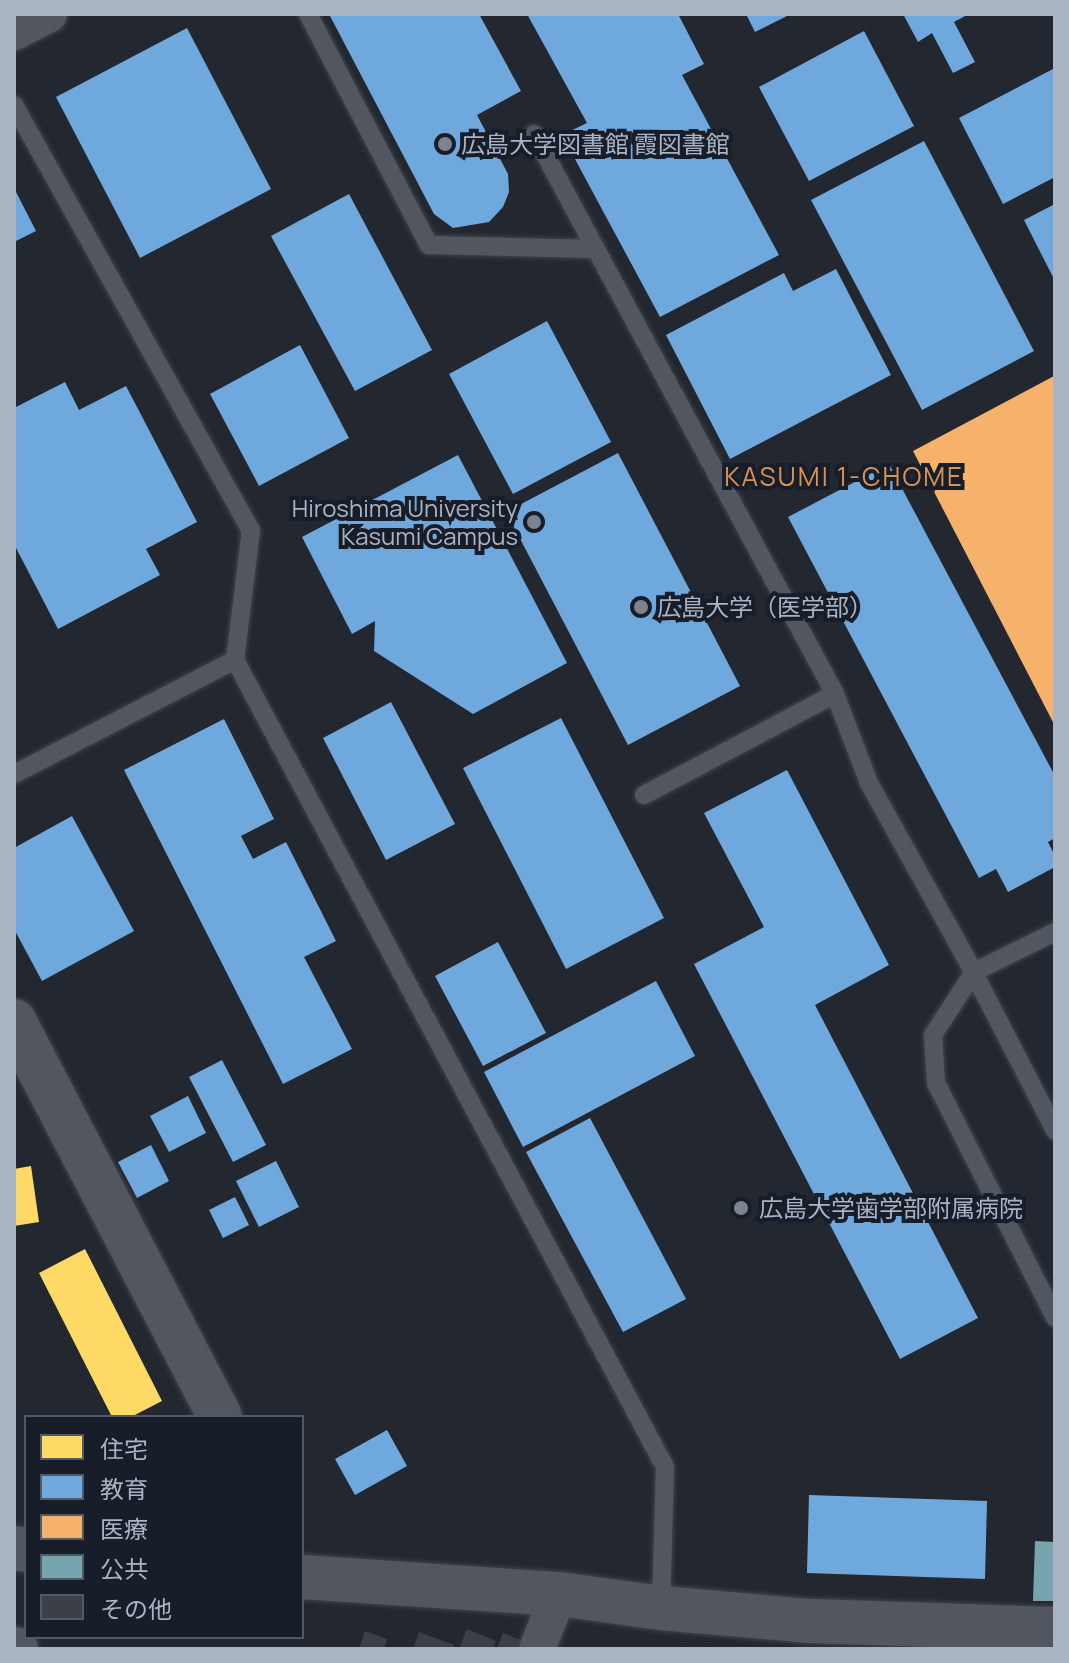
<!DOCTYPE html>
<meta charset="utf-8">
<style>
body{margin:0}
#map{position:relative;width:1069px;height:1663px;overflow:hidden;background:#232830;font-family:Manrope,"Noto Sans JP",sans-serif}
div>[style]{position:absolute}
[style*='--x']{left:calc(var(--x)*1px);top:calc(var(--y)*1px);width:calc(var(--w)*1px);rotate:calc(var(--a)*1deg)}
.homes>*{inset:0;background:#ffd966}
.schools>*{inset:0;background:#6fa8dc}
.health>*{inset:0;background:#f6b26b}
.public>*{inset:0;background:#76a5af}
.building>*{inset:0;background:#3b3f47}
.roads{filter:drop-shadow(0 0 2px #40444b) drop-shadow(0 0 2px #40444b)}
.service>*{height:18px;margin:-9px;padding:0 9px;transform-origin:9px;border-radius:9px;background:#52575f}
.minor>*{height:36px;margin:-18px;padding:0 18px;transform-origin:18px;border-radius:18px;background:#52575f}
.tertiary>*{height:44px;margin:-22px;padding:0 22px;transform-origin:22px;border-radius:22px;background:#52575f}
.dots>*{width:22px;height:22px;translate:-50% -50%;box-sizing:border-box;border:4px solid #171e2a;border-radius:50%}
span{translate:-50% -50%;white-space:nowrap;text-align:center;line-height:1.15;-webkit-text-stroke:8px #171e2a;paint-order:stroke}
.poi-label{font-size:24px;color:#aab3c4}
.left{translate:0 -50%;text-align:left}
.right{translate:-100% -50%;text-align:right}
.neighbourhood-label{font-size:26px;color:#d89251;letter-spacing:2px}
.frame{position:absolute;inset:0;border:16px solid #aab3c4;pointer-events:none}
.legend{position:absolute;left:24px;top:1415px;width:280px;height:224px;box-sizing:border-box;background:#171e2a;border:2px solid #525a68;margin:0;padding:10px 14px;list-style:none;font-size:24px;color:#aab3c4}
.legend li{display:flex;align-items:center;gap:16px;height:40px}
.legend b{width:40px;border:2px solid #525a68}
</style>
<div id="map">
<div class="homes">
<i style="clip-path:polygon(31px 1166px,39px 1222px,14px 1226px,14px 1169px)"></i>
<i style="clip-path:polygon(85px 1249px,162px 1401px,131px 1417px,112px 1417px,39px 1273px)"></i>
</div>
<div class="schools">
<i style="clip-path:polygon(334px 14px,479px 14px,521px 91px,477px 115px,508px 174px,509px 192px,503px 207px,489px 222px,453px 228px,434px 214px,330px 16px)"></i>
<i style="clip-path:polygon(527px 14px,678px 14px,704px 64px,682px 75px,779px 255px,660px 317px,562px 135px,587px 123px)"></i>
<i style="clip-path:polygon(746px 14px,791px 14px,755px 32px)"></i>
<i style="clip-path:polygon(903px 14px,969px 14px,954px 22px,975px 62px,953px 73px,932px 33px,918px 42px)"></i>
<i style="clip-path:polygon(187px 28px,271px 189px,140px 258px,56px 97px)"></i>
<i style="clip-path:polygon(864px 31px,914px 126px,809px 181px,759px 87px)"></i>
<i style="clip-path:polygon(1055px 68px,1055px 177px,1003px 204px,959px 118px)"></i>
<i style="clip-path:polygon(924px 141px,1034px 351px,922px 410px,811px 200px)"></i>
<i style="clip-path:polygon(14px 188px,36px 231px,14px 242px)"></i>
<i style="clip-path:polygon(349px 194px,432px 350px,355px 391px,271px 236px)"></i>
<i style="clip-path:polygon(1055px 204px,1055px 281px,1024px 220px)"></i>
<i style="clip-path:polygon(836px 269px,891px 375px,730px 459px,666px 335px,784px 273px,793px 291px)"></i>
<i style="clip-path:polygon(547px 321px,611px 442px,513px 494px,449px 374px)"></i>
<i style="clip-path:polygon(300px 345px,349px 438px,259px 486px,210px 394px)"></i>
<i style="clip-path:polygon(65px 382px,79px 410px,126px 386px,197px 522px,146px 549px,160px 575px,58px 629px,14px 544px,14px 408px)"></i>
<i style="clip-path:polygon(618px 453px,740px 686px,628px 745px,506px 512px)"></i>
<i style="clip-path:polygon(458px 455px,567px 663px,473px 714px,374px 651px,375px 621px,352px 634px,302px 537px)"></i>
<i style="clip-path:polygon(889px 464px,1055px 776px,1055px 838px,1048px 842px,1055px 856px,1055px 867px,1008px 892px,996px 869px,979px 878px,788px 517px)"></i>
<i style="clip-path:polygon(391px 702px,455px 824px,386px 860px,323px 738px)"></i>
<i style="clip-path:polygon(561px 718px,664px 918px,566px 969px,463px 768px)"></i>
<i style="clip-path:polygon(224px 719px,274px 819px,241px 836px,253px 859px,286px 842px,336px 941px,304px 957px,352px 1049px,283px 1084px,124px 770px)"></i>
<i style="clip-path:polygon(787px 770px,889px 965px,815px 1005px,978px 1318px,900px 1359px,694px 964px,764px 927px,704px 813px)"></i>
<i style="clip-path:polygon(72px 816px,134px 931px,42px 981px,14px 929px,14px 848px)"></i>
<i style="clip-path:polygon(498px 942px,546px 1033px,483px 1066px,435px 976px)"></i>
<i style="clip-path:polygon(656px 981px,695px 1056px,523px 1147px,484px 1072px)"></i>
<i style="clip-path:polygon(222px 1060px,266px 1145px,233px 1162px,189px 1077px)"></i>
<i style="clip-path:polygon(188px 1096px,206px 1133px,169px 1152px,150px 1116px)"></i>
<i style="clip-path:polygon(590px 1118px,686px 1299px,623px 1332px,526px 1152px)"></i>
<i style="clip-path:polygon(151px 1145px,169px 1181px,137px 1198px,118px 1162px)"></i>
<i style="clip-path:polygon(276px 1161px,299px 1207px,259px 1227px,236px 1181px)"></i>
<i style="clip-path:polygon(235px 1197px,249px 1225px,223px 1238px,209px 1210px)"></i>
<i style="clip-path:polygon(387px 1430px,407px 1466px,355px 1495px,335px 1459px)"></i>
<i style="clip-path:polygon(809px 1495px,987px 1501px,985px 1579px,807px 1573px)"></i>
</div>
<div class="health">
<i style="clip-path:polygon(1054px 376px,1055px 378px,1055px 726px,913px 451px)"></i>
</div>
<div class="public">
<i style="clip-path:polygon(1035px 1541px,1055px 1542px,1055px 1601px,1033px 1601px)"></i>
</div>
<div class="building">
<i style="clip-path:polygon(467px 1629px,496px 1641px,492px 1649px,459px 1649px)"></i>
<i style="clip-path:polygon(365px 1631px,387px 1639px,384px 1649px,359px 1649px)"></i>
<i style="clip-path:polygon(419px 1632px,454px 1645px,453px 1649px,413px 1649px)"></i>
<i style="clip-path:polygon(503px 1633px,521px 1640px,518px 1649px,497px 1649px)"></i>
</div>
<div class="roads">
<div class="service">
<i style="--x:308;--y:14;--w:261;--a:62.4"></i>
<i style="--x:429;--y:245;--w:166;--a:1.4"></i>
<i style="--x:14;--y:105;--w:487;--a:60.9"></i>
<i style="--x:251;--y:530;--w:131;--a:97"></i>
<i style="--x:235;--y:660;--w:914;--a:61.95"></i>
<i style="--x:665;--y:1467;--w:141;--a:91.6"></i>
<i style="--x:534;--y:134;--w:636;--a:61.74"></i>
<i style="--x:835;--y:694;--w:95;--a:69.1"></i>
<i style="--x:869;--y:783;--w:198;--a:61"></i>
<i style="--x:965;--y:956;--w:196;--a:62.7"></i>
<i style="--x:14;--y:774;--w:249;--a:-27.3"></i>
<i style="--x:644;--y:795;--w:216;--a:-27.9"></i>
<i style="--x:1055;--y:932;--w:90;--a:153.7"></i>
<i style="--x:974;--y:972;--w:75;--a:123.1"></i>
<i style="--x:933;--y:1035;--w:48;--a:86.4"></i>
<i style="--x:936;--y:1083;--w:263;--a:63.1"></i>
</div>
<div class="minor">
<i style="--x:14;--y:32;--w:39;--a:-27"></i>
<i style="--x:537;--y:1649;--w:59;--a:-68.2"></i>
</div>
<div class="tertiary">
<i style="--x:14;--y:1021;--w:446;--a:62.5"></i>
<i style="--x:14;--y:1548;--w:12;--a:9"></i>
<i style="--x:302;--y:1577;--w:258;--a:3.8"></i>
<i style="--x:559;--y:1594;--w:103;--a:7.8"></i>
<i style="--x:661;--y:1608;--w:150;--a:5"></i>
<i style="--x:810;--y:1621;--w:245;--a:1.9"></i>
<i style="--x:14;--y:1649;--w:2;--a:0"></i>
</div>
</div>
<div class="dots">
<i style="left:445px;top:144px;background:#7b8290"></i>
<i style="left:534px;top:522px;background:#7b8290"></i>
<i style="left:641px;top:607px;background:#7b8290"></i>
<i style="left:741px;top:1208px;background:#7b8290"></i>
</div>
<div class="poi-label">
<span class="left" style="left:461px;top:144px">広島大学図書館 霞図書館</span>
<span class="right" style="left:518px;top:522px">Hiroshima University<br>Kasumi Campus</span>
<span class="left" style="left:657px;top:607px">広島大学（医学部）</span>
<span class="left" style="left:759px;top:1208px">広島大学歯学部附属病院</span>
</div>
<div class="neighbourhood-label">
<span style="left:844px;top:477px">KASUMI 1-CHOME</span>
</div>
<div class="frame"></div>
<ul class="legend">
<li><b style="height:22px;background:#ffd966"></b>住宅</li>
<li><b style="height:22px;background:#6fa8dc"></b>教育</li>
<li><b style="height:22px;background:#f6b26b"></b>医療</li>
<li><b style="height:22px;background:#76a5af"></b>公共</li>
<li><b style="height:22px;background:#3b3f47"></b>その他</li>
</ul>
</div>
